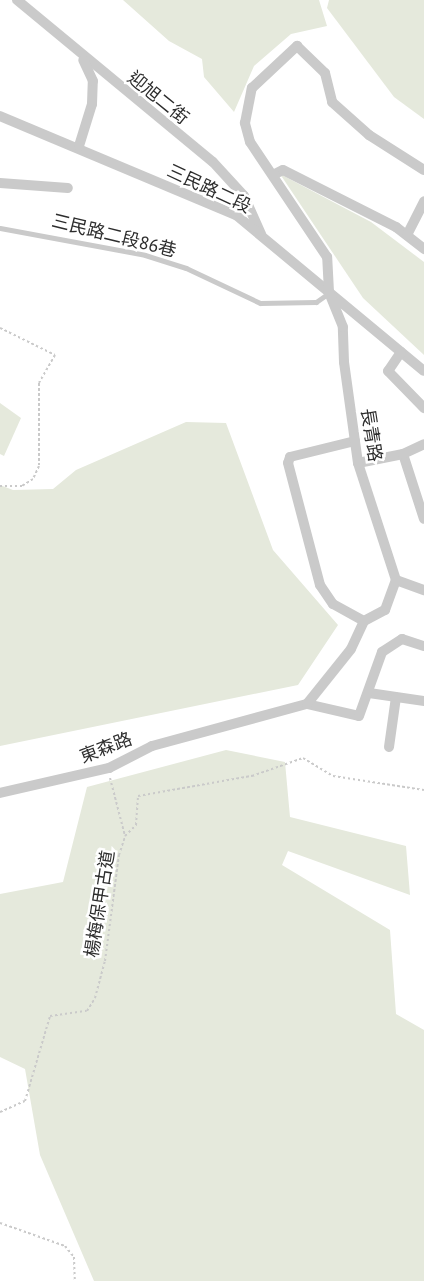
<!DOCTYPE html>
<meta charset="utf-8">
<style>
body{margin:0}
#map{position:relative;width:424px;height:1281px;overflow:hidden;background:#fff;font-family:"PT Sans","Noto Sans TC",sans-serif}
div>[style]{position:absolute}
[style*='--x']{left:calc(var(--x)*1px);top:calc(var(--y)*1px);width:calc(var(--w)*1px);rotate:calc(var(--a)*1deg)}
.green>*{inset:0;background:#e5e9dc}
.path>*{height:2px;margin-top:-1px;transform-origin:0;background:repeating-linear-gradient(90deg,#cacaca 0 2.5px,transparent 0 5px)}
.service>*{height:5px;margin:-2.5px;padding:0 2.5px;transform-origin:2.5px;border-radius:2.5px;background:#cacaca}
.minor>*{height:10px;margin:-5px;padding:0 5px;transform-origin:5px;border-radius:5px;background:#cacaca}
span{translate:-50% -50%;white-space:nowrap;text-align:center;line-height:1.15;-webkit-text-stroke:5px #fff;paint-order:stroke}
.street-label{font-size:18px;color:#2d2d2d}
</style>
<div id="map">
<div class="green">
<i style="clip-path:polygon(123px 0,319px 0,327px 26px,291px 34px,254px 66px,234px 112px,204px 77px,202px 59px,169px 41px)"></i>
<i style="clip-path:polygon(329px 0,424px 0,424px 119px,394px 97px,327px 8px)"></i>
<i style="clip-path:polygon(280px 174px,371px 222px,424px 262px,424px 355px,363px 298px)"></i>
<i style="clip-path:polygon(0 403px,21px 418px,4px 456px,0 454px)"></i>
<i style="clip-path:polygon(186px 422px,226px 423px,273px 550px,338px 625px,298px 685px,0 746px,0 485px,13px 490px,53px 489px,76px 470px)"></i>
<i style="clip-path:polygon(226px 750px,285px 762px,290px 817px,406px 846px,410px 895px,288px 851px,282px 865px,390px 930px,396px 1014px,424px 1030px,424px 1281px,94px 1281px,40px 1155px,25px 1069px,0 1057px,0 894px,63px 882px,87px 787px)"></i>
</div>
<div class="path">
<i style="--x:0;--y:328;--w:61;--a:26.1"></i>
<i style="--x:55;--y:355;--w:32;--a:120"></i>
<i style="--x:39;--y:383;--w:83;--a:90"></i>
<i style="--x:39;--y:466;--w:14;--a:115"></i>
<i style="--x:33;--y:479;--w:13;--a:148"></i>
<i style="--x:22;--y:486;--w:22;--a:180"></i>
<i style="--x:110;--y:778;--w:60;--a:75.5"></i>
<i style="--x:0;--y:1112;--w:27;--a:-24"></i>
<i style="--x:25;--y:1101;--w:89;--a:-73.6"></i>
<i style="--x:50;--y:1016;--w:37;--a:-8"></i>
<i style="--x:87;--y:1011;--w:15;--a:-58"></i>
<i style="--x:95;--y:998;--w:38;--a:-75"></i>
<i style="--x:105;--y:961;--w:107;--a:-82.5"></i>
<i style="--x:119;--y:855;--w:20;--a:-72"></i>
<i style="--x:125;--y:836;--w:16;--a:-45"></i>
<i style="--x:136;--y:825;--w:29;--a:-86"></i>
<i style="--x:138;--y:796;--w:116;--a:-10"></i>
<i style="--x:252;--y:776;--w:54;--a:-19.4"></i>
<i style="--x:303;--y:758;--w:35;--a:31"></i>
<i style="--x:333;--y:776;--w:92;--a:8.7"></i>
<i style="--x:0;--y:1223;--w:69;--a:19.5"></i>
<i style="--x:65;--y:1246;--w:14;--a:51"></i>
<i style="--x:74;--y:1257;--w:24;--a:88"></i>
</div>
<div class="service">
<i style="--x:0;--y:228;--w:147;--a:10.5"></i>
<i style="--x:145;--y:255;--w:43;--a:17.6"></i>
<i style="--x:186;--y:268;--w:82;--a:25.3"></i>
<i style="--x:260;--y:303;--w:56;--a:-1"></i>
<i style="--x:316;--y:302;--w:16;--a:-35"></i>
</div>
<div class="minor">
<i style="--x:17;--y:0;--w:254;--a:39.6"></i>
<i style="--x:213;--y:162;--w:46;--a:47.6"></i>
<i style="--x:244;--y:196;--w:42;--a:65.9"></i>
<i style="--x:0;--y:116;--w:256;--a:22.8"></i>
<i style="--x:236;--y:215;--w:244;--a:39.7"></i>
<i style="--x:79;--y:146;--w:44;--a:-72.8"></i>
<i style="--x:92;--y:104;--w:23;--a:-88"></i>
<i style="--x:93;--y:81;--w:23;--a:-115"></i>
<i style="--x:273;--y:175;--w:11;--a:-27"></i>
<i style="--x:283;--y:170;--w:127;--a:26.8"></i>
<i style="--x:396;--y:227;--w:36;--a:38"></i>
<i style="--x:0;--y:183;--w:68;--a:4.2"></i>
<i style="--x:407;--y:235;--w:38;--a:-63"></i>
<i style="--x:401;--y:352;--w:23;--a:124"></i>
<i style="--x:388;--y:371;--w:52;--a:45.8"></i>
<i style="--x:355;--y:441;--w:67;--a:166.2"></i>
<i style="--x:290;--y:457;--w:6;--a:108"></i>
<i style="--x:288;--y:463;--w:126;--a:75.3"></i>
<i style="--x:320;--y:585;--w:23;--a:56"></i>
<i style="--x:333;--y:604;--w:35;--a:29"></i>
<i style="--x:403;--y:454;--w:68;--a:72.1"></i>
<i style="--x:358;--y:463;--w:46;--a:-11.3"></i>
<i style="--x:403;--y:454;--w:23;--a:-25"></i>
<i style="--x:396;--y:580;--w:30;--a:20"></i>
<i style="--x:369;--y:693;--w:56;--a:8.3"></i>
<i style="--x:307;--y:704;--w:53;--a:13"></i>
<i style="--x:359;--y:716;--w:68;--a:-70.2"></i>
<i style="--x:382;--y:652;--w:24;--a:-33"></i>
<i style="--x:402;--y:639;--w:23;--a:18"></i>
<i style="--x:389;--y:747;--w:50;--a:-82"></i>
<i style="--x:0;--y:793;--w:112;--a:-12.9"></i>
<i style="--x:109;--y:768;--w:48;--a:-27.1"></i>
<i style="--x:152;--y:746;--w:161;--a:-15.2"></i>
<i style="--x:307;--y:704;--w:70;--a:-51.3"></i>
<i style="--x:351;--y:649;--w:31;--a:-65"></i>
<i style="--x:364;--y:621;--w:24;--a:-28"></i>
<i style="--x:385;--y:610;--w:32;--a:-70"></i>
<i style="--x:396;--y:580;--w:123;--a:-108"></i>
<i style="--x:358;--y:463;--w:102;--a:-97.9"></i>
<i style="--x:344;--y:362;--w:35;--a:-92"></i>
<i style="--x:343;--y:327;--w:38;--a:-112"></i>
<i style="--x:329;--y:292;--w:35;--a:-93"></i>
<i style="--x:327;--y:257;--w:138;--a:-123.8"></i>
<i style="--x:250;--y:142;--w:20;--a:-105"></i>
<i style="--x:245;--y:123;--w:36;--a:-79"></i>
<i style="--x:252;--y:88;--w:62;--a:-43"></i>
<i style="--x:297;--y:46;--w:39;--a:44"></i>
<i style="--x:325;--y:73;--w:30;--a:76"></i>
<i style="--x:332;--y:102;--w:50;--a:41.7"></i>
<i style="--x:369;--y:135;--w:65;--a:32.5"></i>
</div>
<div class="street-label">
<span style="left:158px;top:98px;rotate:39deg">迎旭二街</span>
<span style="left:209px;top:189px;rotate:25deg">三民路二段</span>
<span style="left:114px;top:236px;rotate:14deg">三民路二段86巷</span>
<span style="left:371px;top:435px;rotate:81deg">長青路</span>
<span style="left:106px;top:748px;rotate:-21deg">東森路</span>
<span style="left:100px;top:904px;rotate:-81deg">楊梅保甲古道</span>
</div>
</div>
